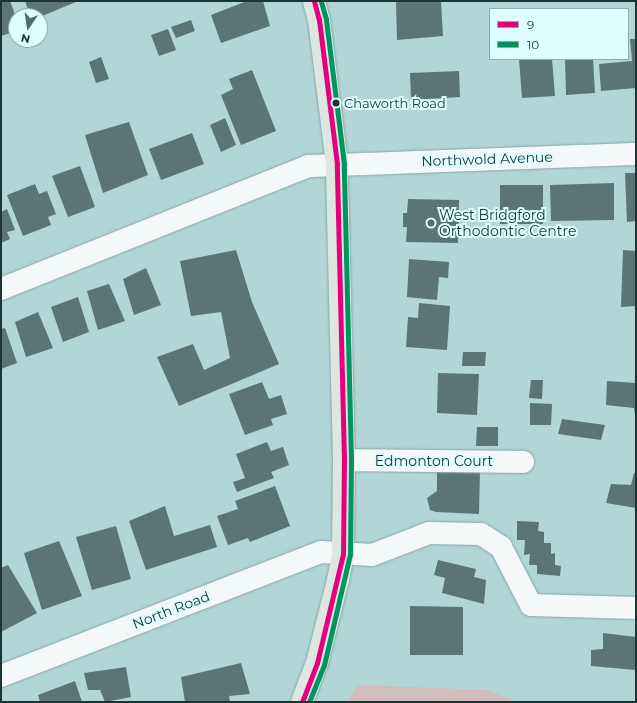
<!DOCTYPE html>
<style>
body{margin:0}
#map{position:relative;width:637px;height:703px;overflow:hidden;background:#b2d5d5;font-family:Montserrat,sans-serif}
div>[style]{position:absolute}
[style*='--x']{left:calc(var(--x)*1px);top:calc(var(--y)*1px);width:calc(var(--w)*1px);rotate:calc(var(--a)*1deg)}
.green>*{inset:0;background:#d1bdbd}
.building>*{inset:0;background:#5b7575}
.roads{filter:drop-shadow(0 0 1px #8aa6a7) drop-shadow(0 0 1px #8aa6a7)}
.minor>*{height:22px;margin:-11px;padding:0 11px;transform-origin:11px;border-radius:11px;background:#f3f9f9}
.major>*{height:22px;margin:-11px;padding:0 11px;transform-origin:11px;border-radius:11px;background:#dce7e0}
.bus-1>*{height:5px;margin:-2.5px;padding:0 2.5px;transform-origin:2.5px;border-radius:2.5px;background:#e5007d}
.bus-2>*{height:5px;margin:-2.5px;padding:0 2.5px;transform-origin:2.5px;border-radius:2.5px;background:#00945e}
.dots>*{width:11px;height:11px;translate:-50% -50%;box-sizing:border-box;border:2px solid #defdfe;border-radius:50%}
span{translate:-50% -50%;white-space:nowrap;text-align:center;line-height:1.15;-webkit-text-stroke:4px #defdfe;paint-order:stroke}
.bus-label{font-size:13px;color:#1b3535}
.left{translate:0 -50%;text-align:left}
.street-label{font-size:14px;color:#1b3535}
.poi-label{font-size:14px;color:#1b3535}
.frame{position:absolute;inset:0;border:2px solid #1b3535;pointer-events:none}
.legend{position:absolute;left:489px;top:8px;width:140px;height:52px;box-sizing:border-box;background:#defdfe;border:1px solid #90adae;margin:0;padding:5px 7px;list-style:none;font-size:12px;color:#1b3535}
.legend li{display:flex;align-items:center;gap:8px;height:20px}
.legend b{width:20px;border:1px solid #90adae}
.north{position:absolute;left:8px;top:8px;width:40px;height:40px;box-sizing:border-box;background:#defdfe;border:1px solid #90adae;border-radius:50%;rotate:193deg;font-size:11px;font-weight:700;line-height:16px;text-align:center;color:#1b3535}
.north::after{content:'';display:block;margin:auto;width:14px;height:18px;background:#506d6d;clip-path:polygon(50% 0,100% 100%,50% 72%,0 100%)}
</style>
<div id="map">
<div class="green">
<i style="clip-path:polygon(358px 685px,488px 690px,515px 702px,347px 702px)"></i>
</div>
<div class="building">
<i style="clip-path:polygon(1px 1px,10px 1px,16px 17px,16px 31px,1px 36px)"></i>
<i style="clip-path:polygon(25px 1px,78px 1px,40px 17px,30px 16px)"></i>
<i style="clip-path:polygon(247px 1px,263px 1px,270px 26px,221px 43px,211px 15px)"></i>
<i style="clip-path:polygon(396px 1px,441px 1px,443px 36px,397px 40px)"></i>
<i style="clip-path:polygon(191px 20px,195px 31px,176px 38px,171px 27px)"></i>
<i style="clip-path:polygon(168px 29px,176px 50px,159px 56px,151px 35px)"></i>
<i style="clip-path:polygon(630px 39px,636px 39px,636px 88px,601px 91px,599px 64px,632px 61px)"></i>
<i style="clip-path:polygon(101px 57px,109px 79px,96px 83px,89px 62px)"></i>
<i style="clip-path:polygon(519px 59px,552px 59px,555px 96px,522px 98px)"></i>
<i style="clip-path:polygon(565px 59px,593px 59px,595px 93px,566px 95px)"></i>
<i style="clip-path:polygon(252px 70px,276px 131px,241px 145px,221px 95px,233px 89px,229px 79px)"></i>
<i style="clip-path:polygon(459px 71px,460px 97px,411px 100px,410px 73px)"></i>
<i style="clip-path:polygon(225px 118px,236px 145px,221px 152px,210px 125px)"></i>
<i style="clip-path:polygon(129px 122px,148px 175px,103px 193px,85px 135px)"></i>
<i style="clip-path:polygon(192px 133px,204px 164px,161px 180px,149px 149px)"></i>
<i style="clip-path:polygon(80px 166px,95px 207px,68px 217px,52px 176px)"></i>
<i style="clip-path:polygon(625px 173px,636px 173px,636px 221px,627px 222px)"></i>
<i style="clip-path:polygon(614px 183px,614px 220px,551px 221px,550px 185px)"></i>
<i style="clip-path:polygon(35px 184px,39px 194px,47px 191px,56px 214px,48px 217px,51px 225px,23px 236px,7px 195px)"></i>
<i style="clip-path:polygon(500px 185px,543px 185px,543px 224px,500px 224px)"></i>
<i style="clip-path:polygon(408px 199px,459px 200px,458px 243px,406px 242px,407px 227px,403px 227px,403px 213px,407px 213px)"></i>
<i style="clip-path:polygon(7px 209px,15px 230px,7px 232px,10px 239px,1px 243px,1px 212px)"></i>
<i style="clip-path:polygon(236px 250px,252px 302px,279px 364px,179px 406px,157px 357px,193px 344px,204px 370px,230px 358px,221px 312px,191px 316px,180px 261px)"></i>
<i style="clip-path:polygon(623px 250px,636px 251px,636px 306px,621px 307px)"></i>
<i style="clip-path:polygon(409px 259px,449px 262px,448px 278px,439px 277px,437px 300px,407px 297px)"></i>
<i style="clip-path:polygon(146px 268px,161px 305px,134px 315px,123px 279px)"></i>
<i style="clip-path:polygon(109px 284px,125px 321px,98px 330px,87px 291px)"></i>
<i style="clip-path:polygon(78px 297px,89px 332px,63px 342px,51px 307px)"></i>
<i style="clip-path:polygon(419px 303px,450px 306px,447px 350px,406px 347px,408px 317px,418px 318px)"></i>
<i style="clip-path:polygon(38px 312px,53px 348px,26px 357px,15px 322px)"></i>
<i style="clip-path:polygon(5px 328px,17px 363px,1px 369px,1px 329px)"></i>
<i style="clip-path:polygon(463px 352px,486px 352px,485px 366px,462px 366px)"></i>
<i style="clip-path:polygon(438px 373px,479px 374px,477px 415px,437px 413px)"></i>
<i style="clip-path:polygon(531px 380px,543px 380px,542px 399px,529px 398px)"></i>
<i style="clip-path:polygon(607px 381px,636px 383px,636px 423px,634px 408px,606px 405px)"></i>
<i style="clip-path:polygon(262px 382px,269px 399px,281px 395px,287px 414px,271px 419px,273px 425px,245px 435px,229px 394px)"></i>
<i style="clip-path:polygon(530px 403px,552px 404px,551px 425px,530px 425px)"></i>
<i style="clip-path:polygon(562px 419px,605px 425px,601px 440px,558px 434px)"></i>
<i style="clip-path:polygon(477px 427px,498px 427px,498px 446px,476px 446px)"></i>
<i style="clip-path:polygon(267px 442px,271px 451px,283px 447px,289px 465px,271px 472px,274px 478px,237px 492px,233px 482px,245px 478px,236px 454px)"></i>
<i style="clip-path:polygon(437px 470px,480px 471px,479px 514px,436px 512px,430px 510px,427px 498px,437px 491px)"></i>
<i style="clip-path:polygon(634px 473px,636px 473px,636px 508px,606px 503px,611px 484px,631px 485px)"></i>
<i style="clip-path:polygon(275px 486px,290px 526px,250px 542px,248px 538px,228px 545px,217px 516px,238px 509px,235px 501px)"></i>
<i style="clip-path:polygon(165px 506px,174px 536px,210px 525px,217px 547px,146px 570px,129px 521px)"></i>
<i style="clip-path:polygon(517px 521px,539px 522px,538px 531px,544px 532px,544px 543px,551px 543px,551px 554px,555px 553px,555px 565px,561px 566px,560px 576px,537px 574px,537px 565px,529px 565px,530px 554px,524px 555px,525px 540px,517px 540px)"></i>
<i style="clip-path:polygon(116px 526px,131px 579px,92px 590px,76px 537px)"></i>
<i style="clip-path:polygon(59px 541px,82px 596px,42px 610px,24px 553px)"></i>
<i style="clip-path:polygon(438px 560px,476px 569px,474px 577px,486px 580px,484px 604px,442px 593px,445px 578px,434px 575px)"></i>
<i style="clip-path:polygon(8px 565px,37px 613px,1px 632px,1px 568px)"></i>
<i style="clip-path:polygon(410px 606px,463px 607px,463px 655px,410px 655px)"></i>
<i style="clip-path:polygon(603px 633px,636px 637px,636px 670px,591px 666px,591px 650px,603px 649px)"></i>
<i style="clip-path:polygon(241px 663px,250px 694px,229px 696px,230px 702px,185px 702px,181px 677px)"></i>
<i style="clip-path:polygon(126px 667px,131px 697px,105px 702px,100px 690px,88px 690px,84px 673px)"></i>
<i style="clip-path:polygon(75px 681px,82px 702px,40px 702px,38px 695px)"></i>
</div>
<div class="roads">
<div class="minor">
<i style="--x:1;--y:289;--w:331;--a:-21.8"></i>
<i style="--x:308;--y:166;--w:328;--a:-2.1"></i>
<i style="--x:344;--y:460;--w:179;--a:0.6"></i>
<i style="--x:1;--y:676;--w:343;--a:-21.2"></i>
<i style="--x:321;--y:552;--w:51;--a:3.4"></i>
<i style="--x:372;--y:555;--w:61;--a:-21.1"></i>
<i style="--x:429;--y:533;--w:52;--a:1.1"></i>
<i style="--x:481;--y:534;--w:24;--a:33"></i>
<i style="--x:501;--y:547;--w:65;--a:62.7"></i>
<i style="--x:531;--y:605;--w:105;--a:1.6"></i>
</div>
<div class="major">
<i style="--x:302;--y:702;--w:42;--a:-69"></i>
<i style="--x:317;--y:663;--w:86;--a:-75.8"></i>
<i style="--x:338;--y:580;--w:26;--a:-79"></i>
<i style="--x:343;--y:554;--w:94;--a:-89.4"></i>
<i style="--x:344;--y:460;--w:296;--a:-91.4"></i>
<i style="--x:337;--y:164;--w:145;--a:-97.1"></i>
<i style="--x:319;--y:20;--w:20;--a:-105"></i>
</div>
</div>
<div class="bus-1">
<i style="--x:302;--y:702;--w:42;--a:-69"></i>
<i style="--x:317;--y:663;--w:112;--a:-76.6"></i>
<i style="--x:343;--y:554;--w:94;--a:-89.4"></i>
<i style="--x:344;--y:460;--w:296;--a:-91.4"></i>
<i style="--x:337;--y:164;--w:145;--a:-97.1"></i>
<i style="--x:319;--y:20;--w:20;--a:-105"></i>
</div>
<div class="bus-2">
<i style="--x:309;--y:702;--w:40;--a:-68"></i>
<i style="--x:324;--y:665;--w:114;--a:-76.8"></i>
<i style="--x:350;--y:554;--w:94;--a:-89.4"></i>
<i style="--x:351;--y:460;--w:296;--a:-91.4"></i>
<i style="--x:344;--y:164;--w:146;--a:-97.1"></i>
<i style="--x:326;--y:19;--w:19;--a:-106"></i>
</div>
<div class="dots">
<i style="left:336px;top:103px;background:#1b3535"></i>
<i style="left:431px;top:223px;background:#506d6d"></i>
</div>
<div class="bus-label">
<span class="left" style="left:344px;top:103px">Chaworth Road</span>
</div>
<div class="street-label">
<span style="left:487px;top:159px;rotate:-2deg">Northwold Avenue</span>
<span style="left:434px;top:461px">Edmonton Court</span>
<span style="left:171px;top:610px;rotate:-21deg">North Road</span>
</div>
<div class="poi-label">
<span class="left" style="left:439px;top:223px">West Bridgford<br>Orthodontic Centre</span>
</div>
<div class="frame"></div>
<ul class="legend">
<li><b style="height:5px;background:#e5007d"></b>9</li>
<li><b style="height:5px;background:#00945e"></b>10</li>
</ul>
<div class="north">N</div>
</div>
